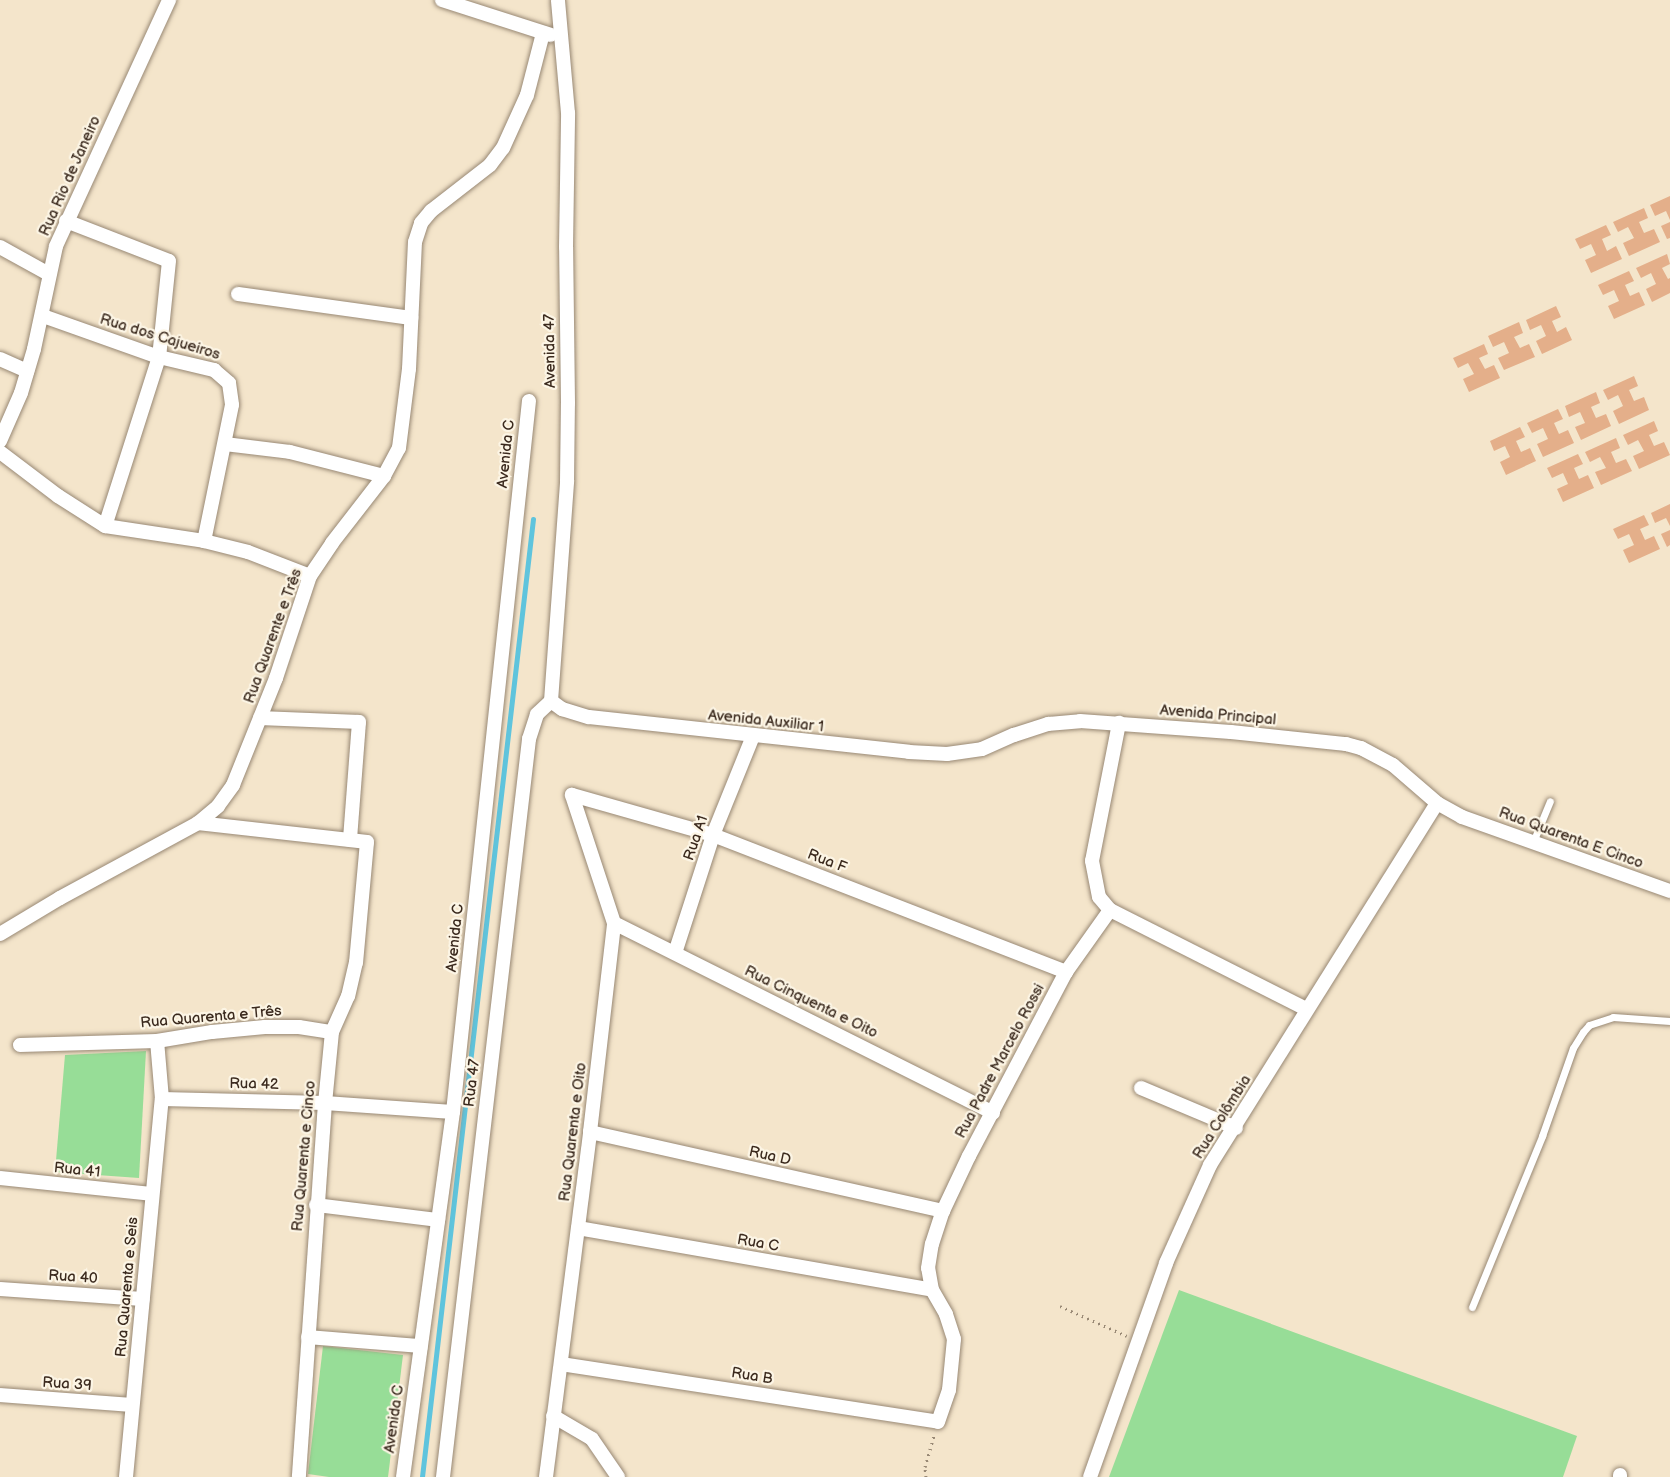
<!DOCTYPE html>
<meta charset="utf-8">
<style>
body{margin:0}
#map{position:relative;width:1670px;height:1477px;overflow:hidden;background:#f4e5cb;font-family:"Balsamiq Sans",sans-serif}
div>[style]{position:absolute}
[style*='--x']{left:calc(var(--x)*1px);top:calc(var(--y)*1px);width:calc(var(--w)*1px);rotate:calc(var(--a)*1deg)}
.green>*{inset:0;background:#97dd97}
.stream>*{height:4.5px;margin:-2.25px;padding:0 2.25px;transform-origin:2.25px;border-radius:2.25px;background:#5fc4dd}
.building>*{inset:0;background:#e4af8a}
.path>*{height:3px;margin-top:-1.5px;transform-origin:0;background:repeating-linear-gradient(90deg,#988874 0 1.5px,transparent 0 6px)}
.roads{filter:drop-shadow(0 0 2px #988874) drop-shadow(0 0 2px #988874)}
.service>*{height:7px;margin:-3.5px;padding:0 3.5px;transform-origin:3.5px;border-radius:3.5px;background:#fff}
.minor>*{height:14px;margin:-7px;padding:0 7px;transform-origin:7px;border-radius:7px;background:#fff}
span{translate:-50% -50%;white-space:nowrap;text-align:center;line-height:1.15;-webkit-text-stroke:4.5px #fcf5e5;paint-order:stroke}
.street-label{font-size:15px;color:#3b2a1e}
</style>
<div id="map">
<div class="green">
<i style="clip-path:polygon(146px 1051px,139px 1178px,55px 1172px,65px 1055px)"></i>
<i style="clip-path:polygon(1179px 1290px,1577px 1436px,1563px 1477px,1109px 1477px)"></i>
<i style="clip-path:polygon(323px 1346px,403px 1355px,388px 1477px,329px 1477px,308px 1474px)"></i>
</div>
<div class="stream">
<i style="--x:422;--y:1477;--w:964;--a:-83.39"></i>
</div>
<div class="building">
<i style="clip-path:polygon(1670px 196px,1670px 220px,1666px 211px,1655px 216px,1650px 205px)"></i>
<i style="clip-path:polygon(1644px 208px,1648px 218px,1639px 222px,1644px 233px,1654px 229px,1660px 242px,1629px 256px,1623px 243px,1634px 238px,1628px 227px,1618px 232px,1613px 222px)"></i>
<i style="clip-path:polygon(1670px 222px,1670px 238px,1667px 239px,1661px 226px)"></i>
<i style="clip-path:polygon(1606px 225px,1611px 235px,1602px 239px,1607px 251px,1616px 246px,1622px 259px,1591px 273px,1585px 260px,1596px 255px,1591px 244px,1580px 249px,1575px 239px)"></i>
<i style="clip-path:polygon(1667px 254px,1670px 264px,1662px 268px,1668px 279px,1670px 278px,1670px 293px,1652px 302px,1646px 289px,1656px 284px,1651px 273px,1641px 278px,1636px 268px)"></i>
<i style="clip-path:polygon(1629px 271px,1634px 281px,1625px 285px,1630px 296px,1639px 292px,1645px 305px,1614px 319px,1608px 306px,1619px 301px,1614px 290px,1603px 295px,1598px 285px)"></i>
<i style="clip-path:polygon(1556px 306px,1561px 317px,1552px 321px,1557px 332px,1566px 327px,1572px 340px,1542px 354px,1536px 341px,1546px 336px,1541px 325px,1530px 330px,1526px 320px)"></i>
<i style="clip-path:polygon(1519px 322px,1523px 333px,1514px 337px,1520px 348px,1529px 344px,1535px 357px,1504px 370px,1498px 358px,1509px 353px,1504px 342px,1493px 347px,1488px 336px)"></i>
<i style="clip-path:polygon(1484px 344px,1488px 354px,1479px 358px,1485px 369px,1494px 365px,1500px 378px,1469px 392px,1463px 379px,1474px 374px,1468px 363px,1458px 368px,1453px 358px)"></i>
<i style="clip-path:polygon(1634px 376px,1638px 386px,1629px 390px,1634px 401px,1644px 397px,1649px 410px,1619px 424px,1613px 411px,1623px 406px,1618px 395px,1608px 400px,1603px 390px)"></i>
<i style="clip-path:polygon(1596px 392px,1600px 403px,1591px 407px,1596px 418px,1606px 414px,1611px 426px,1581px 440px,1575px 427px,1585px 423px,1580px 412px,1569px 417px,1565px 406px)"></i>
<i style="clip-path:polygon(1558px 409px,1563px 419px,1554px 423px,1559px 434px,1568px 430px,1574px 443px,1543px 457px,1537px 444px,1548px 439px,1543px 428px,1532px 433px,1527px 423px)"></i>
<i style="clip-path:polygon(1654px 421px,1658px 431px,1649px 435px,1654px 446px,1664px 442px,1670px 455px,1639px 469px,1633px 456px,1644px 451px,1638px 440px,1628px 445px,1623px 435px)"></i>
<i style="clip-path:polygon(1520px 427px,1525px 437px,1516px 441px,1521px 452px,1530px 448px,1536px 461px,1506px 475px,1500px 462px,1510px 457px,1505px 446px,1494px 451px,1490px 441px)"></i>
<i style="clip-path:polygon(1616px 438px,1620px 448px,1611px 452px,1616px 463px,1626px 459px,1632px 471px,1601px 485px,1595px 472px,1606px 468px,1600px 457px,1590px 462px,1585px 452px)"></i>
<i style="clip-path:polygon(1578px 454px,1583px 464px,1574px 468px,1579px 479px,1588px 475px,1594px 488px,1563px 502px,1557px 489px,1568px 484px,1563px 473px,1552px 478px,1547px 468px)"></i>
<i style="clip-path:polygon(1670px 504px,1670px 526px,1666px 518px,1655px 523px,1651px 513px)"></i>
<i style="clip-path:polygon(1644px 515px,1649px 525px,1640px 529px,1645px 540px,1654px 536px,1660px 549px,1629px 563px,1623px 550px,1634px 545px,1629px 534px,1618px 539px,1613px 529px)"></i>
<i style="clip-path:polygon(1670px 530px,1670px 545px,1667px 547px,1661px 534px)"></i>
</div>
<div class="path">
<i style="--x:1060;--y:1306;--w:73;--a:24.1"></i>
<i style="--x:926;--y:1477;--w:10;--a:-96"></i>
<i style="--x:925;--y:1467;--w:33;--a:-74"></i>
</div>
<div class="roads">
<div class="service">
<i style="--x:1533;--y:842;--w:44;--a:-67.5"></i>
<i style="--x:1472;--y:1307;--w:185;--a:-67.7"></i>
<i style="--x:1542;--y:1136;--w:93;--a:-70.6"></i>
<i style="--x:1573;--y:1048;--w:19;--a:-58"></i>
<i style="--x:1583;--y:1032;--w:9;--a:-49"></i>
<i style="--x:1589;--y:1025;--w:25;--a:-18"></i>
<i style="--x:1613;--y:1017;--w:57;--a:4"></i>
</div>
<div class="minor">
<i style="--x:442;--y:0;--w:114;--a:17.8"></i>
<i style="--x:66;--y:221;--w:110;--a:21.2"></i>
<i style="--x:169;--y:261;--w:97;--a:95.9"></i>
<i style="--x:159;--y:357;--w:177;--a:107.7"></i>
<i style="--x:0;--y:247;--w:56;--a:28.9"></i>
<i style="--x:238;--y:294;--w:175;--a:7.9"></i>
<i style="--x:43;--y:316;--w:123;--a:19.5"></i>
<i style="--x:159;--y:357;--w:57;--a:13.3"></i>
<i style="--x:214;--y:370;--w:20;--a:41"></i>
<i style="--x:229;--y:383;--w:22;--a:82"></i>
<i style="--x:232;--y:405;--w:139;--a:101.6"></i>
<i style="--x:0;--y:359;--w:30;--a:24"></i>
<i style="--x:0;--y:441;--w:52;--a:-66.4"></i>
<i style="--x:21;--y:393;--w:46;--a:-73.5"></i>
<i style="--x:34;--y:349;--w:105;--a:-77.9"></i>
<i style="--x:56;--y:246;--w:271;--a:-65.3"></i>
<i style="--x:225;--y:444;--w:65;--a:7"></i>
<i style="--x:290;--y:452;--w:97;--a:14.3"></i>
<i style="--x:0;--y:452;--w:73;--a:37.2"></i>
<i style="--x:58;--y:496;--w:56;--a:32.6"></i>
<i style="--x:105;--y:526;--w:100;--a:8.6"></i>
<i style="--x:204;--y:541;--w:45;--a:14"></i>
<i style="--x:248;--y:552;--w:66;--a:21.2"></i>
<i style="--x:551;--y:701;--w:14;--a:36"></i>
<i style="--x:562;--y:709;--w:28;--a:17"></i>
<i style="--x:589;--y:717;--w:322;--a:6.2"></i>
<i style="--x:909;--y:752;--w:38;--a:3"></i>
<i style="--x:947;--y:754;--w:35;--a:-8"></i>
<i style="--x:982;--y:749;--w:35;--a:-24"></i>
<i style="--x:1014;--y:735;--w:36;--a:-18"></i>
<i style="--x:1048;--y:724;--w:32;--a:-5"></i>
<i style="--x:1080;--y:721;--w:151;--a:4.2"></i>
<i style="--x:1231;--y:732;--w:116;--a:6"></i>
<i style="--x:1346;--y:744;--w:16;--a:15"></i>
<i style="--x:1361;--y:748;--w:36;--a:28"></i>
<i style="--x:1393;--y:765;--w:58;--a:40.8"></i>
<i style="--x:1437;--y:803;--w:29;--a:29"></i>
<i style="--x:1462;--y:817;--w:221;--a:19.6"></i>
<i style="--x:551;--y:701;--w:221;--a:-85.8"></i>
<i style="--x:567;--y:481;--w:78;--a:-89.3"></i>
<i style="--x:568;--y:403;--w:156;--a:-90.7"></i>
<i style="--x:566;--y:247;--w:134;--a:-89.1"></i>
<i style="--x:568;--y:113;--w:113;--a:-95.1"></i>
<i style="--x:260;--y:718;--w:99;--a:2.3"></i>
<i style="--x:359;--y:722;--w:118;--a:94.4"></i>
<i style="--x:572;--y:795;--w:147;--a:15.8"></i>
<i style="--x:713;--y:835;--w:379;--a:21.2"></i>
<i style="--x:198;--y:823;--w:170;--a:6.4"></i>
<i style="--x:367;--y:842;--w:121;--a:95.2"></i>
<i style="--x:356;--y:962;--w:35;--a:103"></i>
<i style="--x:348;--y:996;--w:39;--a:114"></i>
<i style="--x:332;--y:1032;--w:71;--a:95.6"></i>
<i style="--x:325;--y:1103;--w:375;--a:94"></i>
<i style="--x:1110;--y:910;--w:220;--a:26.8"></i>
<i style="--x:614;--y:923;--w:424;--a:26.6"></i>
<i style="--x:0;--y:934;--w:70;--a:-31"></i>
<i style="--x:60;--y:898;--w:157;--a:-28.5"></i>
<i style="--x:198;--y:823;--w:26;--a:-40"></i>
<i style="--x:218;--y:806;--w:26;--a:-54"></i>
<i style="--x:233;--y:785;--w:115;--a:-68.1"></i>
<i style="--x:276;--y:678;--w:108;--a:-71.6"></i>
<i style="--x:310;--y:576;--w:40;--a:-56"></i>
<i style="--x:332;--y:543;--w:85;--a:-52.2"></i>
<i style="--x:384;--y:476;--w:32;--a:-62"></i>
<i style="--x:399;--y:448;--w:80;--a:-82.8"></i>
<i style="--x:409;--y:369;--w:127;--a:-87.3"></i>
<i style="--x:415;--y:242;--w:20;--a:-72"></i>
<i style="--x:421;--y:223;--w:16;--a:-50"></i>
<i style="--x:431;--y:211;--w:75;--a:-37.9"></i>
<i style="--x:490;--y:165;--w:21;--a:-53"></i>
<i style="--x:503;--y:148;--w:58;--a:-65.6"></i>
<i style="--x:527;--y:95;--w:64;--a:-75.5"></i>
<i style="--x:675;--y:953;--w:124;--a:-72.1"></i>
<i style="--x:713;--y:835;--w:107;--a:-68"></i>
<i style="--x:20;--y:1045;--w:137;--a:-1.7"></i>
<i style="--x:157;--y:1041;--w:56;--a:-9.3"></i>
<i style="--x:212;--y:1032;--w:53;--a:-5.4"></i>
<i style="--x:265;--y:1027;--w:34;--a:0"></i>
<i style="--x:299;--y:1027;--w:33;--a:9"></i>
<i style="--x:1141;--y:1088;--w:103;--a:22.8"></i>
<i style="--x:162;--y:1099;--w:163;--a:1.4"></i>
<i style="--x:325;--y:1103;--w:128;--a:4"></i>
<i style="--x:590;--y:1132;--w:362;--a:12.6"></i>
<i style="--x:0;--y:1178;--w:152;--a:6"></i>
<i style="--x:316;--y:1205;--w:123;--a:7"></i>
<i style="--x:578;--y:1228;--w:359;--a:9.9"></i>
<i style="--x:0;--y:1289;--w:143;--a:4"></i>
<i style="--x:308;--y:1337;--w:113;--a:4.6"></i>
<i style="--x:561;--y:1364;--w:381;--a:8.7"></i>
<i style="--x:938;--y:1422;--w:34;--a:-71"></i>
<i style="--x:949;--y:1390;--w:51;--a:-84.4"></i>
<i style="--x:954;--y:1339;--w:26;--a:-108"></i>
<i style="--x:946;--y:1314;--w:28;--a:-120"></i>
<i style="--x:932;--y:1290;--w:22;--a:-100"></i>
<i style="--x:928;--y:1268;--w:24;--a:-81"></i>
<i style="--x:932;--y:1244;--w:35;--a:-72"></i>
<i style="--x:943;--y:1211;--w:61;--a:-64.7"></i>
<i style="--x:969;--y:1156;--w:208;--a:-62.2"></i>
<i style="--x:1066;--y:972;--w:76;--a:-54.6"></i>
<i style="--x:1110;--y:910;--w:17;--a:-130"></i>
<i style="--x:1099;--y:897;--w:37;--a:-101"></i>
<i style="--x:1092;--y:861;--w:141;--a:-78.9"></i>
<i style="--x:0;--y:1395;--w:132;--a:4.3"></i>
<i style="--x:553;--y:1416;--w:45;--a:30.5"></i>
<i style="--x:592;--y:1439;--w:46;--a:55.6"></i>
<i style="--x:126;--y:1477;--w:380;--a:-84.6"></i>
<i style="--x:162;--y:1099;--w:58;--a:-94.9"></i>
<i style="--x:403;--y:1477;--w:368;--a:-82.2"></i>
<i style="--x:453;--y:1112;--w:715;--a:-83.9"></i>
<i style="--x:443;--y:1477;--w:743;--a:-83.35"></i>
<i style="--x:529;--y:739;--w:26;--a:-72"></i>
<i style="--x:537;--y:714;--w:19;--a:-43"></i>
<i style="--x:546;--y:1477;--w:348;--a:-82.7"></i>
<i style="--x:590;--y:1132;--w:210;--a:-83.4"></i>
<i style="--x:614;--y:923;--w:135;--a:-108.2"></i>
<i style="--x:1090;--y:1477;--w:227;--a:-70.4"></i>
<i style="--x:1166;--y:1263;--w:107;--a:-65.8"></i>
<i style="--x:1210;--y:1165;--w:427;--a:-57.9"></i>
<i style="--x:1620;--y:1477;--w:2;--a:-90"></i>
</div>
</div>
<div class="street-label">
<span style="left:70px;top:176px;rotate:-66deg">Rua Rio de Janeiro</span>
<span style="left:160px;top:337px;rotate:17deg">Rua dos Cajueiros</span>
<span style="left:550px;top:351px;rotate:-91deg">Avenida 47</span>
<span style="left:506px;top:454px;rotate:-84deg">Avenida C</span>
<span style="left:273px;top:636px;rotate:-70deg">Rua Quarente e Três</span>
<span style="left:1218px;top:715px;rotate:5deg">Avenida Principal</span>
<span style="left:766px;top:721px;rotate:6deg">Avenida Auxiliar 1</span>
<span style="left:696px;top:838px;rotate:-71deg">Rua A1</span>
<span style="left:1571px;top:838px;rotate:20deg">Rua Quarenta E Cinco</span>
<span style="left:827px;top:861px;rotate:21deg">Rua F</span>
<span style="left:455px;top:938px;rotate:-84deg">Avenida C</span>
<span style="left:811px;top:1002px;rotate:26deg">Rua Cinquenta e Oito</span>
<span style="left:211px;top:1017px;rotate:-5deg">Rua Quarenta e Três</span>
<span style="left:1000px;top:1061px;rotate:-62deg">Rua Padre Marcelo Rossi</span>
<span style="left:472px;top:1083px;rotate:-83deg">Rua 47</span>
<span style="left:254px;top:1084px;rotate:1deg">Rua 42</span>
<span style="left:1222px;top:1117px;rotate:-58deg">Rua Colômbia</span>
<span style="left:573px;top:1132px;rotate:-83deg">Rua Quarenta e Oito</span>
<span style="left:304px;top:1156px;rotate:-85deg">Rua Quarenta e Cinco</span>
<span style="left:770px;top:1156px;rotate:13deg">Rua D</span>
<span style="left:77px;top:1170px;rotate:6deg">Rua 41</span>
<span style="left:758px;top:1243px;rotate:10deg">Rua C</span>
<span style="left:73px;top:1277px;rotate:4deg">Rua 40</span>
<span style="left:127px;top:1287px;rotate:-85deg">Rua Quarenta e Seis</span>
<span style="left:752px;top:1376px;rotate:9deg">Rua B</span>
<span style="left:67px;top:1384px;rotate:4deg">Rua 39</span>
<span style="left:394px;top:1419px;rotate:-82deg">Avenida C</span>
</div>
</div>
